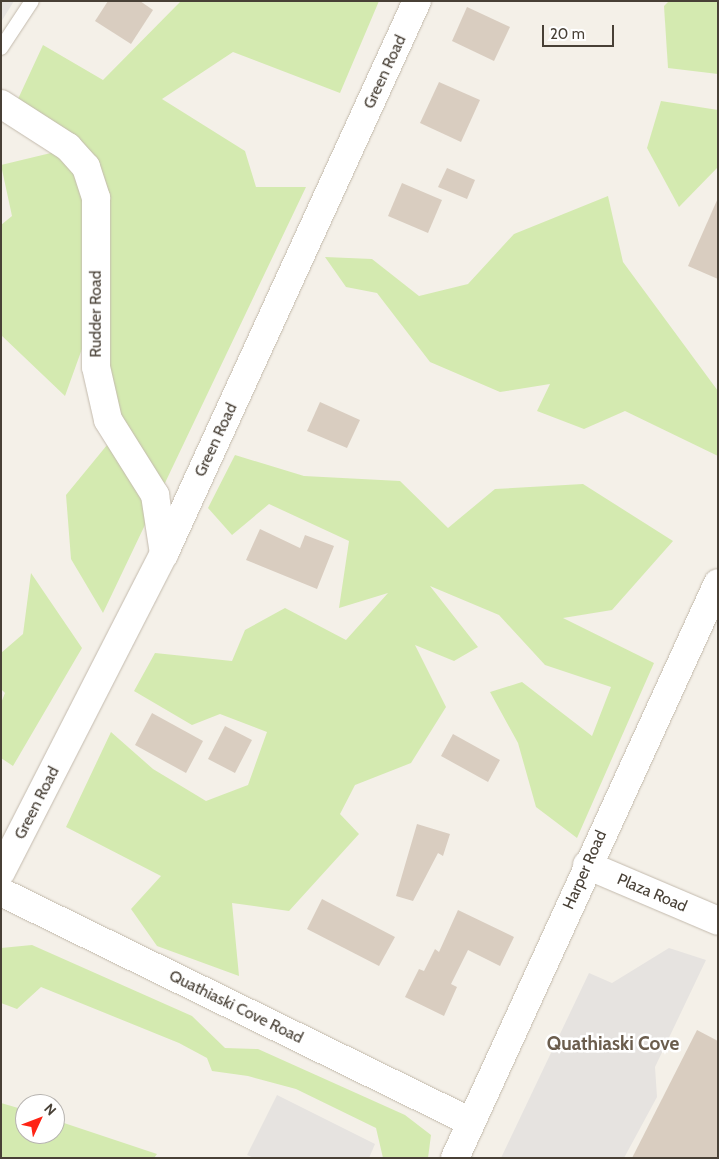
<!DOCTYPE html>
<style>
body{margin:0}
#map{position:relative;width:719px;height:1159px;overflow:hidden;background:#f4f0e8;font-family:Cabin,sans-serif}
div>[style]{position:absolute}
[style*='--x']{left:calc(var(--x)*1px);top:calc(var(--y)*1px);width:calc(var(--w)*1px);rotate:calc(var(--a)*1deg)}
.green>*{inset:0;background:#d4eab0}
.parking>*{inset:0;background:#e6e3e0}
.building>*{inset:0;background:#d9cdc0}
.roads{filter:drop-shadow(0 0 1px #c3baad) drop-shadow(0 0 1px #c3baad)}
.service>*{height:14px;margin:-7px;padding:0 7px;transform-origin:7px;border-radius:7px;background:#fff}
.minor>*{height:28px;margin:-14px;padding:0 14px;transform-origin:14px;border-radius:14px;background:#fff}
span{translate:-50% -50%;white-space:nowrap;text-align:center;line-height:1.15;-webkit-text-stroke:5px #fff;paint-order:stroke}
.street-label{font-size:16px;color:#484036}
.quarter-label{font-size:19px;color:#6b5d4d;font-weight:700}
.frame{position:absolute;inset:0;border:2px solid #484036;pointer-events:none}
.north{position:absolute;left:15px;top:1094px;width:50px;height:50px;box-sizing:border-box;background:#fff;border:1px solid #b6b3af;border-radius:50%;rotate:47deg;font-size:14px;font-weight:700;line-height:20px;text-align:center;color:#484036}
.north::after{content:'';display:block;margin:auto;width:18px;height:22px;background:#ff2415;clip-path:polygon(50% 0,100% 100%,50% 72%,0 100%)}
.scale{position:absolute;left:542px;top:25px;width:72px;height:22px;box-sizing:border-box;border:2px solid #484036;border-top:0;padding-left:6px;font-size:15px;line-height:18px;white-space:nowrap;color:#484036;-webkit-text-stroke:4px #fff;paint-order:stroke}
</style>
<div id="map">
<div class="green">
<i style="clip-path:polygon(181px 1px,379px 1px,340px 93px,233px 52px,162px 99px,245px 151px,256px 187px,306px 187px,103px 613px,71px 559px,66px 495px,121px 428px,83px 346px,65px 396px,1px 335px,1px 225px,12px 216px,1px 165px,55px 152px,18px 99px,43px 45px,103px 80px)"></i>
<i style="clip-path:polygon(669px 1px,718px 1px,718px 74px,668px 68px,664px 6px)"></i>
<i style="clip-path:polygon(661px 101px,718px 110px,718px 167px,679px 207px,647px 148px)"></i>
<i style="clip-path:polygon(608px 196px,623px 262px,718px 391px,718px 456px,625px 411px,584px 429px,537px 411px,550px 384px,500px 392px,430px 362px,377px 293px,346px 287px,325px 257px,372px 259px,419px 296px,468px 284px,514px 234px)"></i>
<i style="clip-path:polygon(235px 455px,304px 476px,400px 481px,448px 528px,495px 489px,583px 484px,673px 541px,612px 610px,563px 618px,654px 663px,577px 838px,536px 807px,518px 743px,490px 692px,522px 682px,592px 736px,611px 687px,545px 665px,499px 615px,430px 586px,478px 647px,454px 661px,415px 645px,446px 707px,411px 763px,355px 785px,340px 814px,359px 834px,289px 911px,232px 903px,239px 976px,157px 946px,131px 909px,161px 876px,66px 827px,111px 732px,153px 769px,206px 801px,248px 785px,267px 732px,220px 714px,192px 725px,134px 691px,155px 653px,232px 661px,245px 630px,285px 608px,346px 640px,388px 593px,339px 608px,349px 541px,269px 504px,232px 535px,208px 508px)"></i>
<i style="clip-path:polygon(31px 573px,82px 648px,13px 766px,1px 758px,1px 703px,5px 693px,1px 689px,1px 653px,23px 634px)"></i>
<i style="clip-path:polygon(32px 945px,192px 1016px,225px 1048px,258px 1049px,405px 1115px,431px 1135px,428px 1158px,383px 1158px,376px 1128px,296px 1089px,248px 1076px,212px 1071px,207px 1058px,179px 1043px,41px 987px,17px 1009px,1px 1003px,1px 948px)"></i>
<i style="clip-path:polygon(1px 1103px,25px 1110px,25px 1134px,55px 1134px,55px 1120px,157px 1154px,154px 1158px,1px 1158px)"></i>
</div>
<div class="parking">
<i style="clip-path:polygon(1px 1px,14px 1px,1px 22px)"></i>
<i style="clip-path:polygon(669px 948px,706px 960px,655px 1067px,657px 1097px,624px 1158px,501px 1158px,589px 973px,612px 983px)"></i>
<i style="clip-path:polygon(277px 1095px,375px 1144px,369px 1158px,254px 1158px,247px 1155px)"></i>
</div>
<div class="building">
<i style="clip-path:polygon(108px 1px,140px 1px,153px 10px,131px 44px,95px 21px)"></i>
<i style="clip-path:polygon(467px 7px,510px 27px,494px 61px,452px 41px)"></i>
<i style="clip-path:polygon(439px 82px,480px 100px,461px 142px,420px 123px)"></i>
<i style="clip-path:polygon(447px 168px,475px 180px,467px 199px,438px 187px)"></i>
<i style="clip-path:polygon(402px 183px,442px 200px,428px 233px,388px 216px)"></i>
<i style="clip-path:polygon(718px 198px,718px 279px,688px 266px)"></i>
<i style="clip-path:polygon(320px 402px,360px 420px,347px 448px,307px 431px)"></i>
<i style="clip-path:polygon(260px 529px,300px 548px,305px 535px,334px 546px,317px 589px,246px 560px)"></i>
<i style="clip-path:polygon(152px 713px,203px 741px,186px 773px,135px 745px)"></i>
<i style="clip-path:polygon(225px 726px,252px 740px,235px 773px,208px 759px)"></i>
<i style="clip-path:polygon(453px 734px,500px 760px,488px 782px,441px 756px)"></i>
<i style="clip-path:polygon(417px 824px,450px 834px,443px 856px,438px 853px,413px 901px,396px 896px)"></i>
<i style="clip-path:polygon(322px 899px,395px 937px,379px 966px,307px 929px)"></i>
<i style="clip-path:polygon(458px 910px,514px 937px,500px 966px,468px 950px,451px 984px,457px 987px,444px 1016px,405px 997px,419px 969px,424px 971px,435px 949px,439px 952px)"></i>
<i style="clip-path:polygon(697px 1030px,718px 1041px,718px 1158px,632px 1158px)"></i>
</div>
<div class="roads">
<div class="service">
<i style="--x:1;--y:48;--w:56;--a:-56.6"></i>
</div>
<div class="minor">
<i style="--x:1;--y:104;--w:80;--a:32.7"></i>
<i style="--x:68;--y:147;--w:27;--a:48"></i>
<i style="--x:86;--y:167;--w:33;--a:72"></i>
<i style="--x:96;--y:198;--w:169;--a:90"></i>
<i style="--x:96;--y:367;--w:54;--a:77.2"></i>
<i style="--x:108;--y:420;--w:89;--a:57.9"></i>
<i style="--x:155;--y:495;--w:60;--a:81.3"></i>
<i style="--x:587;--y:865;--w:142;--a:23.1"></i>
<i style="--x:1;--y:872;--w:357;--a:-62.9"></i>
<i style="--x:164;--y:554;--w:608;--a:-65.42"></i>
<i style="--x:1;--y:892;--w:523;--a:26.08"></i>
<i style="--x:455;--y:1158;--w:632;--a:-65.42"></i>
</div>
</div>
<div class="street-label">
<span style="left:385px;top:72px;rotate:-65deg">Green Road</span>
<span style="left:96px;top:314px;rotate:-90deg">Rudder Road</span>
<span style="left:216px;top:440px;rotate:-65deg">Green Road</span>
<span style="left:37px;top:803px;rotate:-63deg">Green Road</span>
<span style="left:585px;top:870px;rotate:-66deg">Harper Road</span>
<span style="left:652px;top:893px;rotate:23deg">Plaza Road</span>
<span style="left:236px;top:1007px;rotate:26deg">Quathiaski Cove Road</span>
</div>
<div class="quarter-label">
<span style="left:613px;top:1044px">Quathiaski Cove</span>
</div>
<div class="frame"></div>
<div class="north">N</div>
<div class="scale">20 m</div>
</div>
